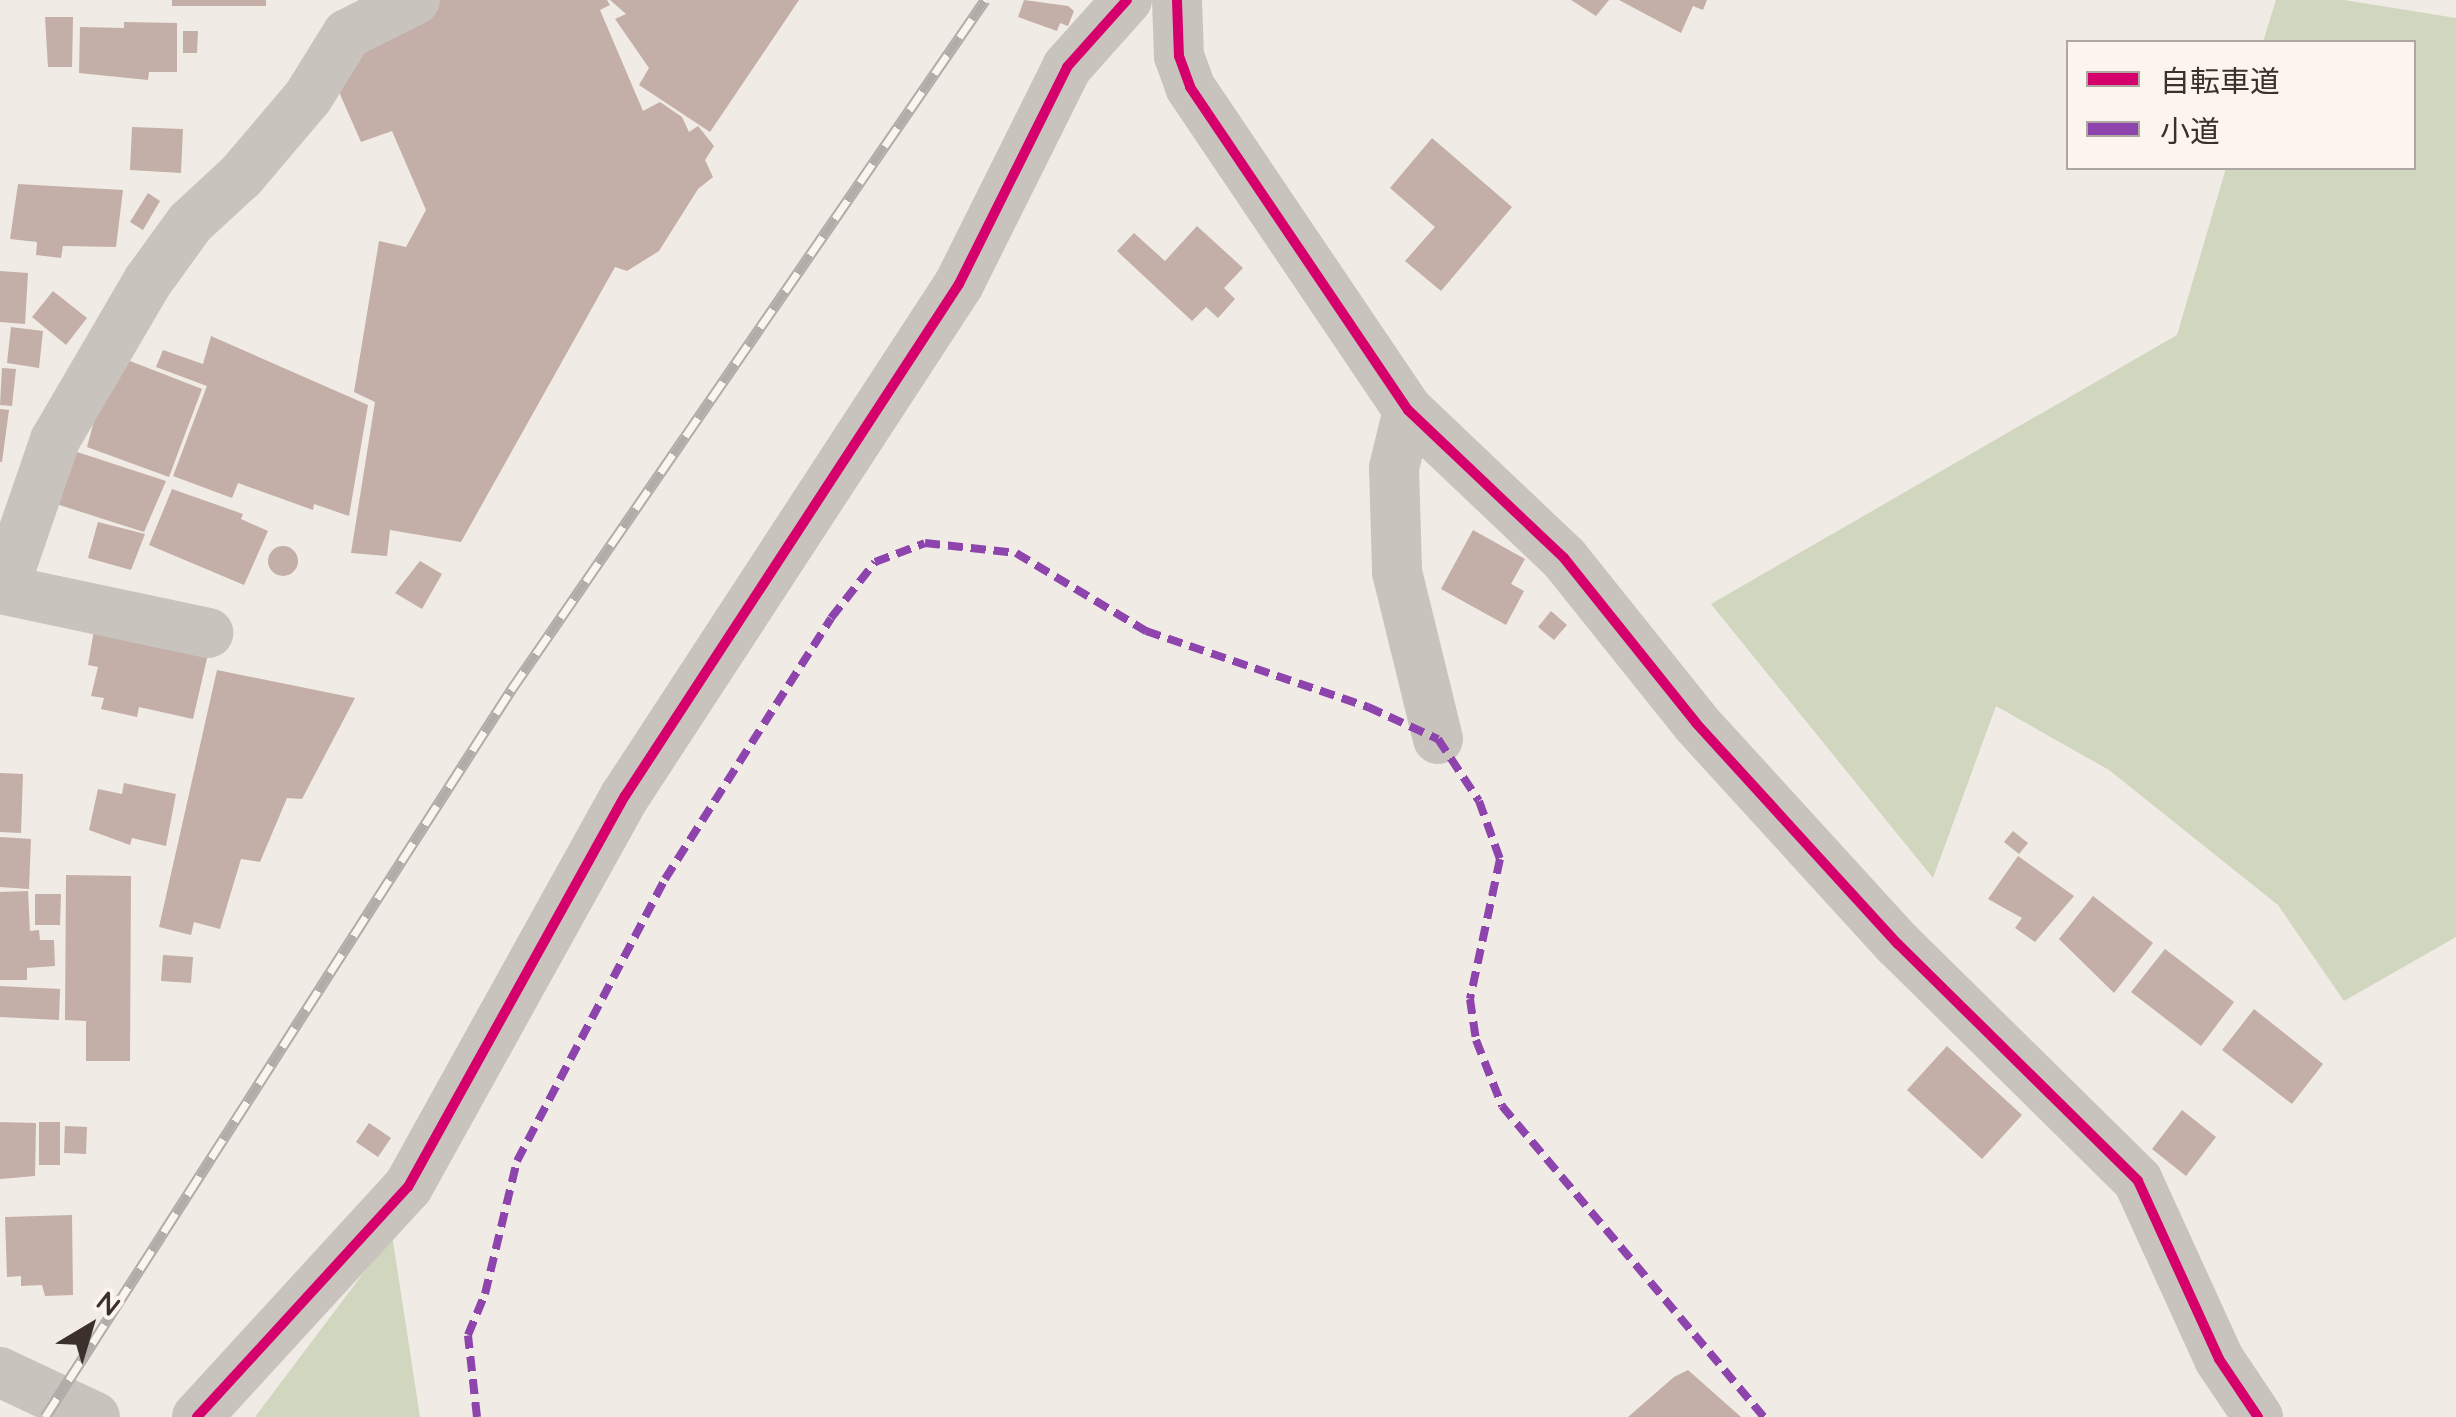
<!DOCTYPE html>
<meta charset="utf-8">
<style>
body{margin:0}
#map{position:relative;width:2456px;height:1417px;overflow:hidden;background:#f0ebe5;font-family:Quicksand,"Noto Sans JP",sans-serif}
div>[style]{position:absolute}
[style*='--x']{left:calc(var(--x)*1px);top:calc(var(--y)*1px);width:calc(var(--w)*1px);rotate:calc(var(--a)*1deg)}
.green>*{inset:0;background:#d1d6bf}
.building>*{inset:0;background:#c3afa7}
.round{border-radius:50%}
.minor>*{height:50px;margin:-25px;padding:0 25px;transform-origin:25px;border-radius:25px;background:#c9c3be}
.rail>*{height:11px;margin-top:-5.5px;transform-origin:0;background:repeating-linear-gradient(90deg,#fbf5ee 0 22px,#b1aca8 0 44px);box-sizing:border-box;border-block:2px solid #b1aca8}
.quiet>*{height:8px;margin-top:-4px;transform-origin:0;background:repeating-linear-gradient(90deg,#8e44ad 0 15px,transparent 0 23px)}
.cycleway>*{height:10px;margin:-5px;padding:0 5px;transform-origin:5px;border-radius:5px;background:#d6006c}
span{translate:-50% -50%;white-space:nowrap;text-align:center;line-height:1.15;-webkit-text-stroke:9px #fbf5ee;paint-order:stroke}
.legend{position:absolute;left:2066px;top:40px;width:350px;height:130px;box-sizing:border-box;background:#fbf5ee;border:2px solid #aea6a0;margin:0;padding:12px 18px;list-style:none;font-size:30px;color:#3b302b}
.legend li{display:flex;align-items:center;gap:20px;height:50px}
.legend b{width:50px;border:2px solid #aea6a0}
.north{position:absolute;left:40px;top:1277px;width:100px;height:100px;-webkit-text-stroke:8px #fbf5ee;paint-order:stroke;rotate:38deg;font-size:28px;font-weight:700;line-height:40px;text-align:center;color:#3b302b}
.north::after{content:'';display:block;margin:auto;width:35px;height:45px;background:#3b302b;clip-path:polygon(50% 0,100% 100%,50% 72%,0 100%)}
</style>
<div id="map">
<div class="green">
<i style="clip-path:polygon(2276px 0,2344px 0,2456px 18px,2456px 937px,2344px 1001px,2278px 905px,2109px 770px,1996px 706px,1933px 878px,1711px 604px,2177px 335px,2226px 168px,2414px 168px,2414px 42px,2263px 42px)"></i>
<i style="clip-path:polygon(392px 1235px,420px 1417px,255px 1417px)"></i>
</div>
<div class="building">
<i style="clip-path:polygon(172px 0,266px 0,266px 6px,172px 6px)"></i>
<i style="clip-path:polygon(438px 0,607px 0,610px 5px,600px 10px,643px 111px,660px 102px,682px 117px,689px 132px,698px 126px,714px 146px,705px 160px,713px 177px,698px 189px,659px 251px,627px 271px,615px 267px,461px 542px,390px 530px,387px 556px,351px 553px,375px 402px,354px 392px,379px 241px,406px 247px,426px 210px,392px 131px,361px 142px,339px 92px,353px 49px)"></i>
<i style="clip-path:polygon(610px 0,799px 0,710px 132px,639px 85px,649px 68px,615px 19px,626px 14px)"></i>
<i style="clip-path:polygon(1024px 0,1068px 6px,1074px 11px,1068px 26px,1060px 23px,1057px 31px,1018px 17px)"></i>
<i style="clip-path:polygon(1571px 0,1609px 0,1596px 16px)"></i>
<i style="clip-path:polygon(1619px 0,1707px 0,1703px 10px,1693px 6px,1681px 33px)"></i>
<i style="clip-path:polygon(45px 17px,73px 17px,72px 67px,48px 67px)"></i>
<i style="clip-path:polygon(124px 22px,177px 23px,177px 72px,149px 72px,148px 80px,79px 73px,80px 27px,124px 28px)"></i>
<i style="clip-path:polygon(183px 31px,198px 31px,197px 53px,183px 53px)"></i>
<i style="clip-path:polygon(132px 127px,183px 129px,181px 173px,130px 170px)"></i>
<i style="clip-path:polygon(1432px 138px,1512px 207px,1441px 291px,1405px 261px,1435px 227px,1390px 188px)"></i>
<i style="clip-path:polygon(18px 184px,123px 190px,116px 247px,63px 246px,61px 258px,36px 255px,37px 242px,10px 239px)"></i>
<i style="clip-path:polygon(148px 193px,160px 201px,143px 230px,130px 222px)"></i>
<i style="clip-path:polygon(1197px 226px,1243px 268px,1224px 288px,1235px 299px,1218px 318px,1206px 307px,1192px 321px,1117px 251px,1134px 233px,1165px 261px)"></i>
<i style="clip-path:polygon(0 271px,28px 273px,25px 324px,0 322px)"></i>
<i style="clip-path:polygon(53px 291px,87px 318px,66px 345px,32px 317px)"></i>
<i style="clip-path:polygon(11px 327px,43px 331px,39px 368px,7px 363px)"></i>
<i style="clip-path:polygon(211px 336px,368px 405px,349px 516px,314px 504px,313px 510px,238px 483px,232px 498px,173px 476px,207px 386px,156px 367px,163px 350px,203px 364px)"></i>
<i style="clip-path:polygon(112px 354px,202px 389px,169px 477px,87px 447px)"></i>
<i style="clip-path:polygon(2px 368px,16px 369px,12px 406px,0 405px)"></i>
<i style="clip-path:polygon(0 409px,9px 410px,2px 462px,0 462px)"></i>
<i style="clip-path:polygon(68px 449px,166px 481px,144px 532px,50px 502px)"></i>
<i style="clip-path:polygon(172px 489px,243px 514px,241px 519px,268px 531px,244px 585px,149px 545px)"></i>
<i style="clip-path:polygon(98px 522px,145px 534px,131px 570px,88px 558px)"></i>
<i style="clip-path:polygon(1473px 530px,1525px 559px,1511px 584px,1524px 591px,1506px 625px,1441px 589px)"></i>
<i class="round" style="left:268px;top:546px;width:30px;height:30px"></i>
<i style="clip-path:polygon(420px 561px,442px 574px,422px 609px,395px 593px)"></i>
<i style="clip-path:polygon(1551px 611px,1567px 625px,1554px 640px,1538px 627px)"></i>
<i style="clip-path:polygon(94px 630px,208px 654px,193px 719px,139px 707px,137px 717px,101px 709px,104px 698px,91px 696px,98px 667px,88px 665px)"></i>
<i style="clip-path:polygon(217px 670px,355px 698px,302px 799px,287px 798px,260px 862px,241px 859px,220px 929px,194px 922px,191px 935px,159px 927px)"></i>
<i style="clip-path:polygon(0 773px,23px 774px,21px 833px,0 832px)"></i>
<i style="clip-path:polygon(124px 783px,176px 794px,166px 846px,132px 838px,130px 845px,89px 830px,98px 789px,122px 794px)"></i>
<i style="clip-path:polygon(2013px 831px,2028px 843px,2019px 854px,2004px 842px)"></i>
<i style="clip-path:polygon(0 837px,31px 839px,29px 889px,0 887px)"></i>
<i style="clip-path:polygon(2018px 856px,2074px 896px,2035px 942px,2015px 928px,2022px 918px,1988px 899px)"></i>
<i style="clip-path:polygon(66px 875px,131px 876px,130px 1061px,86px 1061px,86px 1021px,65px 1020px)"></i>
<i style="clip-path:polygon(28px 891px,30px 931px,39px 930px,40px 940px,54px 940px,55px 966px,27px 968px,27px 980px,0 980px,0 892px)"></i>
<i style="clip-path:polygon(35px 894px,61px 894px,60px 925px,35px 925px)"></i>
<i style="clip-path:polygon(2093px 896px,2153px 943px,2114px 993px,2059px 939px)"></i>
<i style="clip-path:polygon(2165px 949px,2234px 1002px,2201px 1046px,2131px 992px)"></i>
<i style="clip-path:polygon(163px 955px,193px 957px,191px 983px,161px 981px)"></i>
<i style="clip-path:polygon(0 986px,60px 989px,59px 1020px,0 1017px)"></i>
<i style="clip-path:polygon(2254px 1009px,2323px 1064px,2292px 1104px,2222px 1050px)"></i>
<i style="clip-path:polygon(1947px 1046px,2022px 1115px,1982px 1159px,1907px 1090px)"></i>
<i style="clip-path:polygon(2182px 1110px,2216px 1137px,2186px 1176px,2152px 1149px)"></i>
<i style="clip-path:polygon(0 1122px,36px 1123px,35px 1176px,0 1179px)"></i>
<i style="clip-path:polygon(39px 1122px,60px 1122px,60px 1165px,39px 1165px)"></i>
<i style="clip-path:polygon(369px 1123px,391px 1138px,378px 1157px,356px 1142px)"></i>
<i style="clip-path:polygon(65px 1126px,87px 1127px,86px 1154px,64px 1153px)"></i>
<i style="clip-path:polygon(72px 1215px,73px 1295px,45px 1296px,42px 1285px,21px 1286px,21px 1276px,7px 1277px,5px 1217px)"></i>
<i style="clip-path:polygon(1688px 1370px,1741px 1417px,1628px 1417px,1674px 1377px)"></i>
</div>
<div class="minor">
<i style="--x:1177;--y:0;--w:56;--a:88"></i>
<i style="--x:1179;--y:56;--w:33;--a:70"></i>
<i style="--x:1190;--y:87;--w:390;--a:56"></i>
<i style="--x:1408;--y:410;--w:215;--a:43.5"></i>
<i style="--x:1564;--y:558;--w:211;--a:51.3"></i>
<i style="--x:1696;--y:723;--w:299;--a:47.6"></i>
<i style="--x:1898;--y:944;--w:337;--a:44.6"></i>
<i style="--x:2138;--y:1181;--w:196;--a:65.5"></i>
<i style="--x:2219;--y:1359;--w:70;--a:56.1"></i>
<i style="--x:1408;--y:410;--w:60;--a:103.6"></i>
<i style="--x:1394;--y:468;--w:104;--a:88.3"></i>
<i style="--x:1397;--y:572;--w:172;--a:76.2"></i>
<i style="--x:4;--y:588;--w:157;--a:-71"></i>
<i style="--x:55;--y:440;--w:184;--a:-59.7"></i>
<i style="--x:148;--y:281;--w:72;--a:-54.1"></i>
<i style="--x:190;--y:223;--w:69;--a:-42.7"></i>
<i style="--x:241;--y:176;--w:104;--a:-49.7"></i>
<i style="--x:308;--y:97;--w:74;--a:-58.2"></i>
<i style="--x:347;--y:34;--w:76;--a:-26.6"></i>
<i style="--x:0;--y:589;--w:213;--a:11.9"></i>
<i style="--x:0;--y:1372;--w:105;--a:25.3"></i>
<i style="--x:197;--y:1417;--w:312;--a:-47.5"></i>
<i style="--x:408;--y:1187;--w:447;--a:-61"></i>
<i style="--x:625;--y:796;--w:611;--a:-56.88"></i>
<i style="--x:959;--y:284;--w:242;--a:-63.5"></i>
<i style="--x:1067;--y:67;--w:90;--a:-48.2"></i>
</div>
<div class="rail">
<i style="--x:45;--y:1417;--w:864;--a:-57.34"></i>
<i style="--x:511;--y:690;--w:837;--a:-55.51"></i>
</div>
<div class="quiet">
<i style="--x:477;--y:1417;--w:82;--a:-96.3"></i>
<i style="--x:468;--y:1335;--w:44;--a:-67.5"></i>
<i style="--x:485;--y:1294;--w:137;--a:-76.5"></i>
<i style="--x:517;--y:1161;--w:318;--a:-62.3"></i>
<i style="--x:665;--y:879;--w:309;--a:-57.5"></i>
<i style="--x:831;--y:618;--w:71;--a:-51.8"></i>
<i style="--x:875;--y:562;--w:53;--a:-20.8"></i>
<i style="--x:925;--y:543;--w:92;--a:6.3"></i>
<i style="--x:1016;--y:553;--w:152;--a:31"></i>
<i style="--x:1146;--y:631;--w:235;--a:18.9"></i>
<i style="--x:1368;--y:707;--w:77;--a:24.6"></i>
<i style="--x:1438;--y:739;--w:74;--a:56.5"></i>
<i style="--x:1479;--y:801;--w:62;--a:70.1"></i>
<i style="--x:1500;--y:859;--w:143;--a:102.1"></i>
<i style="--x:1470;--y:999;--w:41;--a:81.7"></i>
<i style="--x:1476;--y:1040;--w:71;--a:68.5"></i>
<i style="--x:1502;--y:1106;--w:407;--a:49.9"></i>
</div>
<div class="cycleway">
<i style="--x:1177;--y:0;--w:56;--a:88"></i>
<i style="--x:1179;--y:56;--w:33;--a:70"></i>
<i style="--x:1190;--y:87;--w:390;--a:56"></i>
<i style="--x:1408;--y:410;--w:215;--a:43.5"></i>
<i style="--x:1564;--y:558;--w:211;--a:51.3"></i>
<i style="--x:1696;--y:723;--w:299;--a:47.6"></i>
<i style="--x:1898;--y:944;--w:337;--a:44.6"></i>
<i style="--x:2138;--y:1181;--w:196;--a:65.5"></i>
<i style="--x:2219;--y:1359;--w:70;--a:56.1"></i>
<i style="--x:197;--y:1417;--w:312;--a:-47.5"></i>
<i style="--x:408;--y:1187;--w:447;--a:-61"></i>
<i style="--x:625;--y:796;--w:611;--a:-56.88"></i>
<i style="--x:959;--y:284;--w:242;--a:-63.5"></i>
<i style="--x:1067;--y:67;--w:90;--a:-48.2"></i>
</div>
<ul class="legend">
<li><b style="height:12px;background:#d6006c"></b>自転車道</li>
<li><b style="height:12px;background:#8e44ad"></b>小道</li>
</ul>
<div class="north">N</div>
</div>
